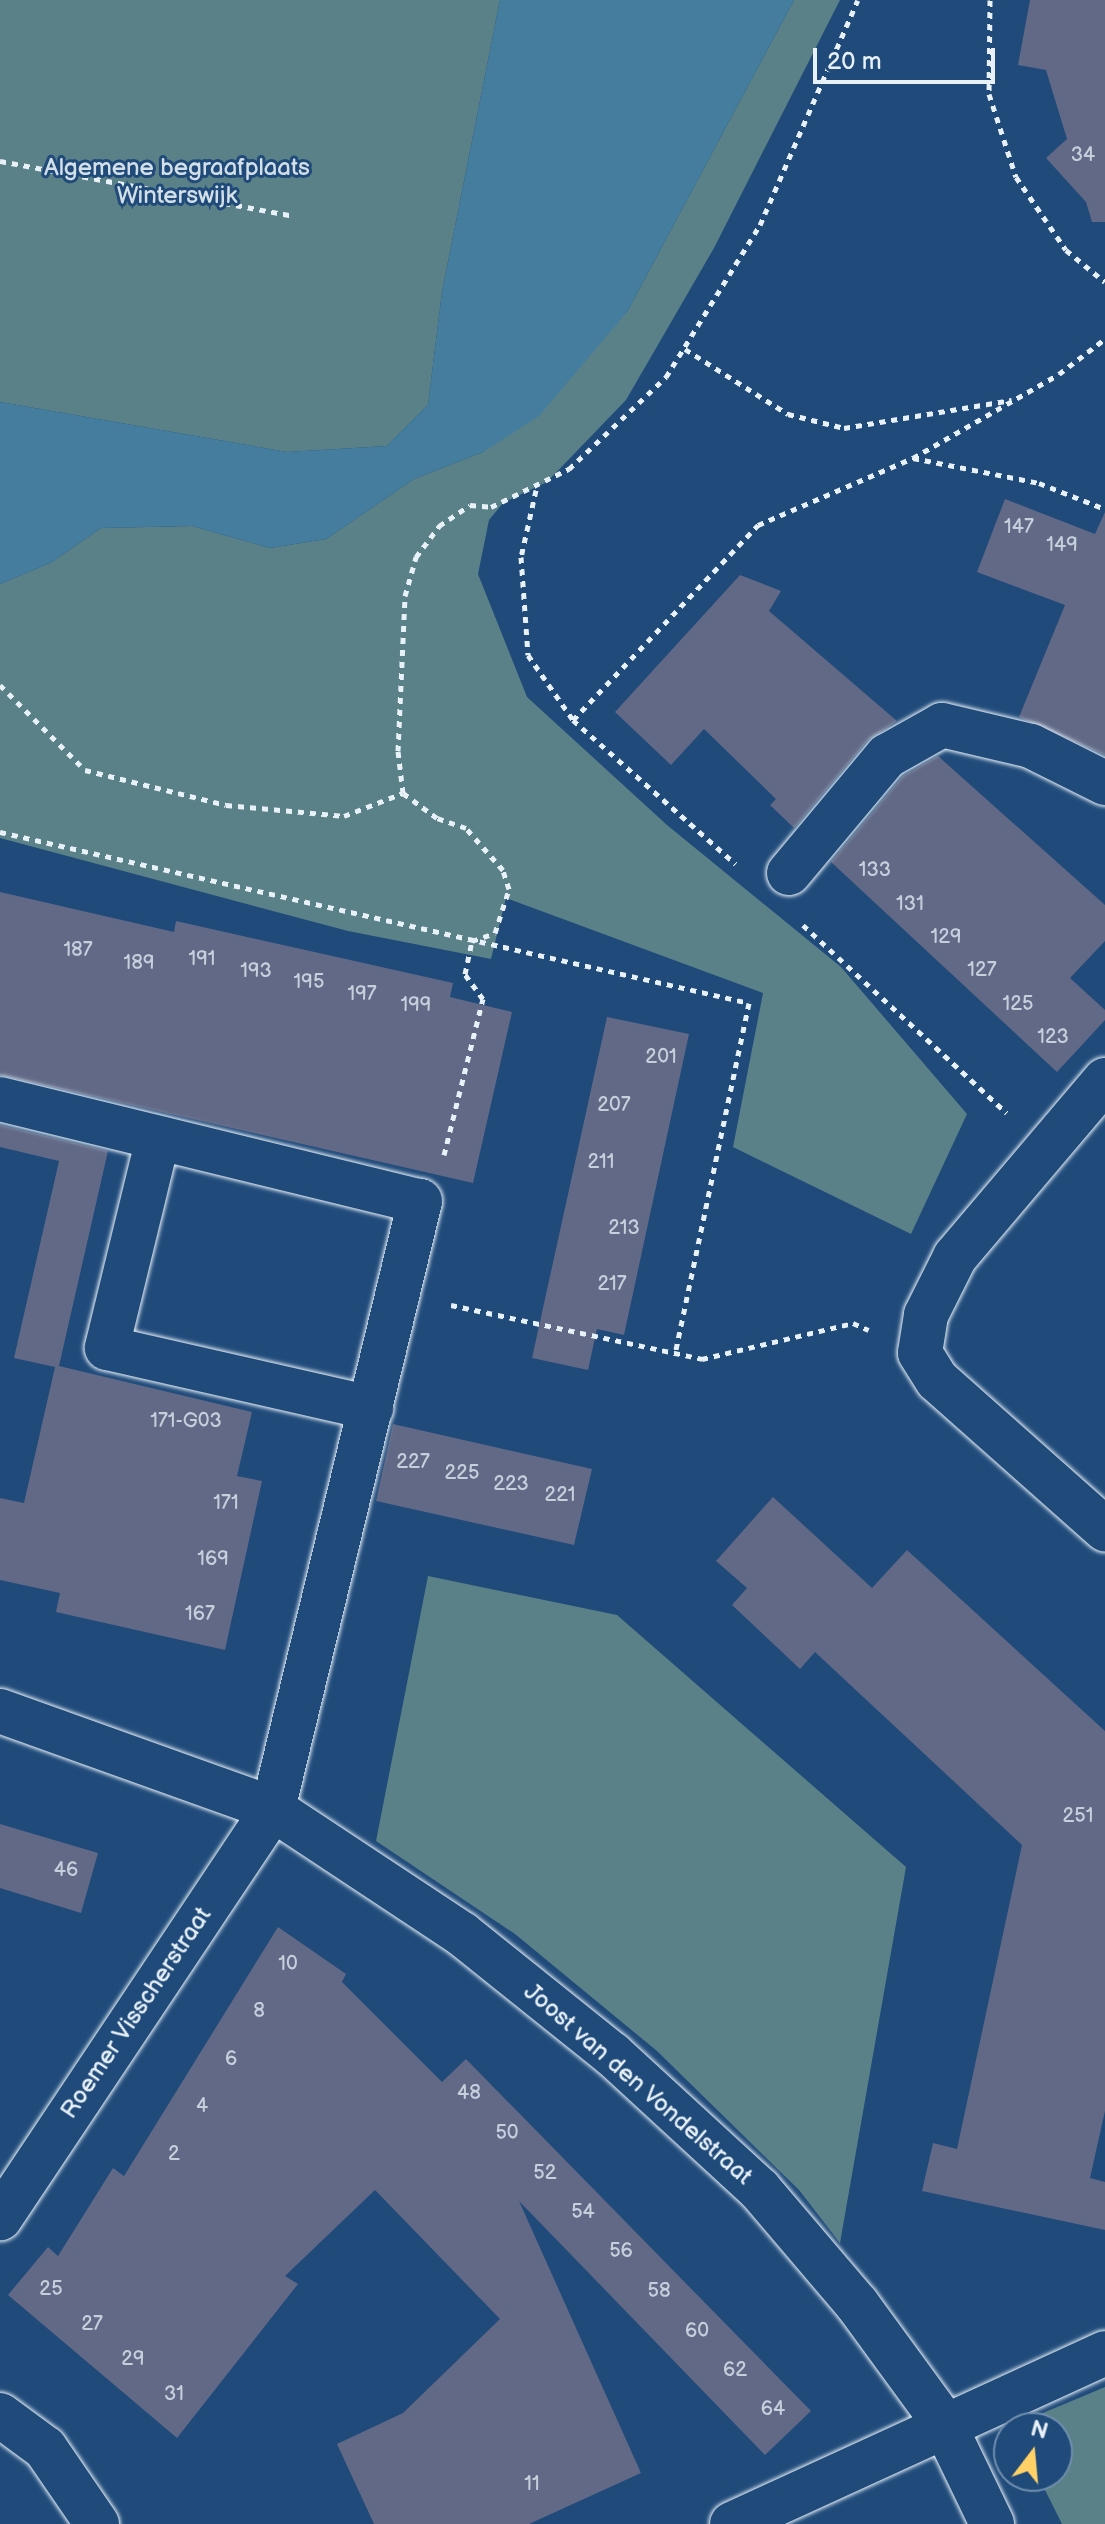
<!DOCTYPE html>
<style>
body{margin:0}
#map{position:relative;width:1105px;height:2524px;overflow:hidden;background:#1f4a7a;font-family:"Balsamiq Sans",sans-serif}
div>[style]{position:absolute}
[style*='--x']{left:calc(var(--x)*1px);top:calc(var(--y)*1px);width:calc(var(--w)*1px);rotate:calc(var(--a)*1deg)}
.green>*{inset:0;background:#5a8187}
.water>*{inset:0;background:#447d9e}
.building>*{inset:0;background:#616986}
.path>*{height:5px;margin-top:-2.5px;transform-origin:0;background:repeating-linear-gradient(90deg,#e8f1f8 0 6px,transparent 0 12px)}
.roads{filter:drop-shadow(0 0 2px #e8f1f8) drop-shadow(0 0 2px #e8f1f8)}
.minor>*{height:44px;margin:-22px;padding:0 22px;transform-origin:22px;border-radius:22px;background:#1f4a7a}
span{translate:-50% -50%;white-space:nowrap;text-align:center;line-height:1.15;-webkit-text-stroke:6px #1f4a7a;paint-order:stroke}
.number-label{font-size:20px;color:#c6cfdc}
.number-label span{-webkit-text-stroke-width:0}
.park-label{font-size:24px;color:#d3e0e7}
.street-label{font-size:24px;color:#e8f1f8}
.north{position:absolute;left:993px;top:2412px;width:80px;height:80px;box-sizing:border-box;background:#1f4a7a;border:2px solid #6f8dac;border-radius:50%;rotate:16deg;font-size:22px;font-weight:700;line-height:32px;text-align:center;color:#e8f1f8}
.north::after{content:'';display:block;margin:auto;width:28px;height:36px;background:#ffd166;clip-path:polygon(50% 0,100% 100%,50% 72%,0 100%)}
.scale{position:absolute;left:813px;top:48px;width:182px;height:36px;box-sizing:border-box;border:4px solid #e8f1f8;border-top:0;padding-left:10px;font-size:24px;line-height:28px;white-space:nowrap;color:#e8f1f8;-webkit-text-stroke:6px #1f4a7a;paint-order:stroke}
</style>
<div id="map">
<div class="green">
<div style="clip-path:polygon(0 0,500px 0,442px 292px,428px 405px,387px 446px,287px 452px,0 402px)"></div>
<div style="clip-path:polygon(794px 0,840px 0,714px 248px,626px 400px,547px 482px,503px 503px,489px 520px,478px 574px,527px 697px,667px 825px,841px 967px,967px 1114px,911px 1234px,733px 1147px,763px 993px,506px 898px,491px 959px,348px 931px,0 838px,0 584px,52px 562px,101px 528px,192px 526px,270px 548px,326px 539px,414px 479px,483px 452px,627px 312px)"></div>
<div style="clip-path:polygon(428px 1576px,617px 1615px,906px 1867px,840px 2243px,799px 2190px,657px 2051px,515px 1934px,376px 1841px)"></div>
<div style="clip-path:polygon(1105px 2387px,1105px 2524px,1062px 2524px,1038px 2476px,1057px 2476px,1057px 2428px,1012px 2426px)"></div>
</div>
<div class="water">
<div style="clip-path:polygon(500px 0,794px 0,627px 312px,539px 416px,483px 452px,414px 479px,326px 539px,270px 548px,192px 526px,101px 528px,52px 562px,0 584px,0 402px,287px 452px,387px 446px,428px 405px,442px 292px)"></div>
</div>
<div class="building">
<div style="clip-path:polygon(1030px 0,1105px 0,1105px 222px,1092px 222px,1086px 202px,1046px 158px,1067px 139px,1046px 70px,1018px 65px)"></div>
<div style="clip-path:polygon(1005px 499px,1095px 534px,1105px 512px,1105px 755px,1019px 717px,1065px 605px,977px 572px)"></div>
<div style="clip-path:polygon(740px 575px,781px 591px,769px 611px,897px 721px,868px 740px,794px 828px,770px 805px,776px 799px,704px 729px,671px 765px,615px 712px)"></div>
<div style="clip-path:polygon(938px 756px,1105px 905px,1105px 941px,1070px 978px,1105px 1010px,1105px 1020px,1057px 1072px,831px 862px,903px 776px)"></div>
<div style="clip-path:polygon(0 892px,174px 932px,176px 921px,453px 983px,450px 997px,512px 1012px,473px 1183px,0 1075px)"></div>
<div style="clip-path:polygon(607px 1017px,689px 1034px,624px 1335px,597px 1329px,588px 1370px,532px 1358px)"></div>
<div style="clip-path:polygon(0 1125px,108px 1151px,59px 1366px,252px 1412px,237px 1476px,262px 1481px,225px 1650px,56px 1612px,60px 1593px,0 1580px,0 1498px,24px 1503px,55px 1367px,14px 1358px,59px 1161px,0 1147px)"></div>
<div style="clip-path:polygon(393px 1424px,592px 1469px,574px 1545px,376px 1501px)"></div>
<div style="clip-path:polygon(773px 1497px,872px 1588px,907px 1550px,1105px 1731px,1105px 2111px,1090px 2178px,1105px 2182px,1105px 2230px,922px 2191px,933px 2143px,957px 2149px,1022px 1845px,815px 1652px,800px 1669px,732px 1605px,747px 1588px,716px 1561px)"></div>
<div style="clip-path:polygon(0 1824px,98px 1853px,81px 1913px,0 1888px)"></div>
<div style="clip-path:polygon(278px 1927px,346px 1974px,342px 1982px,442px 2082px,466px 2059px,811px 2411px,765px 2455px,519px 2201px,641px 2473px,529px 2524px,374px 2524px,337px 2444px,403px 2413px,500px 2319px,375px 2190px,285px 2276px,298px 2284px,177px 2438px,8px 2295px,48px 2247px,58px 2256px,113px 2168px,124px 2176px)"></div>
</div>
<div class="path">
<div style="--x:990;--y:0;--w:94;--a:90.6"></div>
<div style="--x:989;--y:94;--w:87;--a:72"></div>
<div style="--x:1016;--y:177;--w:88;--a:55.6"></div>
<div style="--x:1066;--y:250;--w:50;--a:39.4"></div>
<div style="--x:0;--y:161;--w:298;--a:10.6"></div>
<div style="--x:685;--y:349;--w:122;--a:32.3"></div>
<div style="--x:788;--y:414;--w:58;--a:14"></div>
<div style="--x:844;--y:428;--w:170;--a:-9.5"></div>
<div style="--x:913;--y:458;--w:168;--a:-29.9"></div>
<div style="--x:1059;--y:374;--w:58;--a:-37.3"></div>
<div style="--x:536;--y:490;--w:69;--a:102.6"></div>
<div style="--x:521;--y:557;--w:98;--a:85.9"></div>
<div style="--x:528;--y:655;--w:79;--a:55.3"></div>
<div style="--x:573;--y:720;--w:217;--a:41.5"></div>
<div style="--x:0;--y:685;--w:120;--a:45"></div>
<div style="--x:85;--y:770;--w:145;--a:13.9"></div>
<div style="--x:226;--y:805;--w:119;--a:5.3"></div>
<div style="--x:344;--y:816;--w:63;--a:-21.3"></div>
<div style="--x:573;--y:720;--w:269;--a:-46.5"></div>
<div style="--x:758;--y:525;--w:169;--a:-23.4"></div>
<div style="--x:913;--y:458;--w:128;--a:11.2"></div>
<div style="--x:1039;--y:483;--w:71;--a:21.5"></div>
<div style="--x:0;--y:832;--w:768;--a:12.86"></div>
<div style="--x:749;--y:1003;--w:359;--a:101.9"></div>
<div style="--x:803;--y:925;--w:277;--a:42.7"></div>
<div style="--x:444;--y:1155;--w:161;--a:-76"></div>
<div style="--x:483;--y:999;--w:31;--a:-126"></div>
<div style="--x:465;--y:974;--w:34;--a:-78"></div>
<div style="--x:472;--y:941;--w:24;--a:-19"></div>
<div style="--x:495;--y:933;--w:46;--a:-72.3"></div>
<div style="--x:509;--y:889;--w:20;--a:-108"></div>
<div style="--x:503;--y:870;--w:56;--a:-131.4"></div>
<div style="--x:466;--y:828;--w:31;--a:-161"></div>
<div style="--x:437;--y:818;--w:42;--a:-143.7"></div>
<div style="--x:403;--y:793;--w:42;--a:-96.8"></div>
<div style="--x:398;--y:751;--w:155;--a:-87.4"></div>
<div style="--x:405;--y:596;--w:41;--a:-74.2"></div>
<div style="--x:416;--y:557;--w:39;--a:-53"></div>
<div style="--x:439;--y:526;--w:37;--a:-34"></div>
<div style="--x:470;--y:505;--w:21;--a:5"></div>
<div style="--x:491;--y:507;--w:87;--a:-26"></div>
<div style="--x:569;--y:469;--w:134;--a:-43.5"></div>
<div style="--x:666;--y:377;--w:179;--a:-58.3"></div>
<div style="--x:760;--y:225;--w:245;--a:-66.5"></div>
<div style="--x:451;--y:1305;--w:257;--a:12.1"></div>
<div style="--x:702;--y:1359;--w:155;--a:-13.4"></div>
<div style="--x:853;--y:1323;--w:17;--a:24"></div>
</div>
<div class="roads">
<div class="minor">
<div style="--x:789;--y:873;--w:153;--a:-50.1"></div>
<div style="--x:887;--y:756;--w:63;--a:-29.4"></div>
<div style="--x:942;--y:725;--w:91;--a:13.3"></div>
<div style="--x:1031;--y:746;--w:83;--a:26.6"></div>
<div style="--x:1105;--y:1080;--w:232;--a:130.3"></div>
<div style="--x:955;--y:1257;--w:65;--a:116.6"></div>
<div style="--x:926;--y:1315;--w:38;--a:99"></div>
<div style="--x:920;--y:1353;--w:32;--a:58"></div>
<div style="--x:937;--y:1380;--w:225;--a:41.6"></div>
<div style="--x:0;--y:1099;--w:432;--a:13.7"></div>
<div style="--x:420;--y:1201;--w:626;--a:103.59"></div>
<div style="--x:273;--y:1809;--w:492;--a:123.7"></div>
<div style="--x:158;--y:1138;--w:216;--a:103.7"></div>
<div style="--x:107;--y:1348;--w:271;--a:12.8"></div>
<div style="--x:0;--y:1711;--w:290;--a:19.7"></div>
<div style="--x:273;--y:1809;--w:227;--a:33.5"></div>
<div style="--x:462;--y:1934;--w:192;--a:38.7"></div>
<div style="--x:612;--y:2054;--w:200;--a:42.6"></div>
<div style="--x:759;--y:2189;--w:151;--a:49.6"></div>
<div style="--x:857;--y:2304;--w:146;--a:53.9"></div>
<div style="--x:943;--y:2422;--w:113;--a:64.3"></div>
<div style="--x:0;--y:2415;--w:56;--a:36.3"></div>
<div style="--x:45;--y:2448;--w:92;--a:55.6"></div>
<div style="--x:732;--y:2524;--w:410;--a:-24.6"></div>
</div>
</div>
<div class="number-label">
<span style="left:1083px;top:155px">34</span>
<span style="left:1019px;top:527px">147</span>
<span style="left:1062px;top:545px">149</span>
<span style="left:875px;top:870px">133</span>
<span style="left:910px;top:904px">131</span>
<span style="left:946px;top:937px">129</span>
<span style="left:78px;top:950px">187</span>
<span style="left:202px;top:959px">191</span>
<span style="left:139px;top:963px">189</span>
<span style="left:982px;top:970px">127</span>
<span style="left:256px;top:971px">193</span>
<span style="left:309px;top:982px">195</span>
<span style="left:362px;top:994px">197</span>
<span style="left:1018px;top:1004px">125</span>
<span style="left:416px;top:1005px">199</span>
<span style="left:1053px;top:1037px">123</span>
<span style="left:661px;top:1057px">201</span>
<span style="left:614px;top:1105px">207</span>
<span style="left:601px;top:1162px">211</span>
<span style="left:624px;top:1228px">213</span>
<span style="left:612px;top:1284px">217</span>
<span style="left:186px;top:1421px">171-G03</span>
<span style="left:413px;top:1462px">227</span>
<span style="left:462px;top:1473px">225</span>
<span style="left:511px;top:1484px">223</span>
<span style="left:560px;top:1495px">221</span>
<span style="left:226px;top:1503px">171</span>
<span style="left:213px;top:1559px">169</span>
<span style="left:200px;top:1614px">167</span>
<span style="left:1078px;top:1816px">251</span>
<span style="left:66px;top:1870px">46</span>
<span style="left:288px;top:1964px">10</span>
<span style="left:259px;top:2011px">8</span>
<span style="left:231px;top:2059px">6</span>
<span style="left:469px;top:2093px">48</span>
<span style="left:202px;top:2106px">4</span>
<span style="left:507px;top:2133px">50</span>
<span style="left:174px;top:2154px">2</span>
<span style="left:545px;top:2173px">52</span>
<span style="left:583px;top:2212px">54</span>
<span style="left:621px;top:2251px">56</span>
<span style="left:51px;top:2289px">25</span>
<span style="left:659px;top:2291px">58</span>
<span style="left:92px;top:2324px">27</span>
<span style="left:697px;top:2331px">60</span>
<span style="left:133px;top:2359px">29</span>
<span style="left:735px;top:2370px">62</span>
<span style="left:174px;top:2394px">31</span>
<span style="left:773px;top:2409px">64</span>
<span style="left:532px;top:2484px">11</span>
</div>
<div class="park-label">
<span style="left:177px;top:182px">Algemene begraafplaats<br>Winterswijk</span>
</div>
<div class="street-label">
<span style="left:136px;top:2013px;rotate:-56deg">Roemer Visscherstraat</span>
<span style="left:638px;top:2084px;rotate:41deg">Joost van den Vondelstraat</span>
</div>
<div class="north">N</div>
<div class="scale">20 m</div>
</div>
